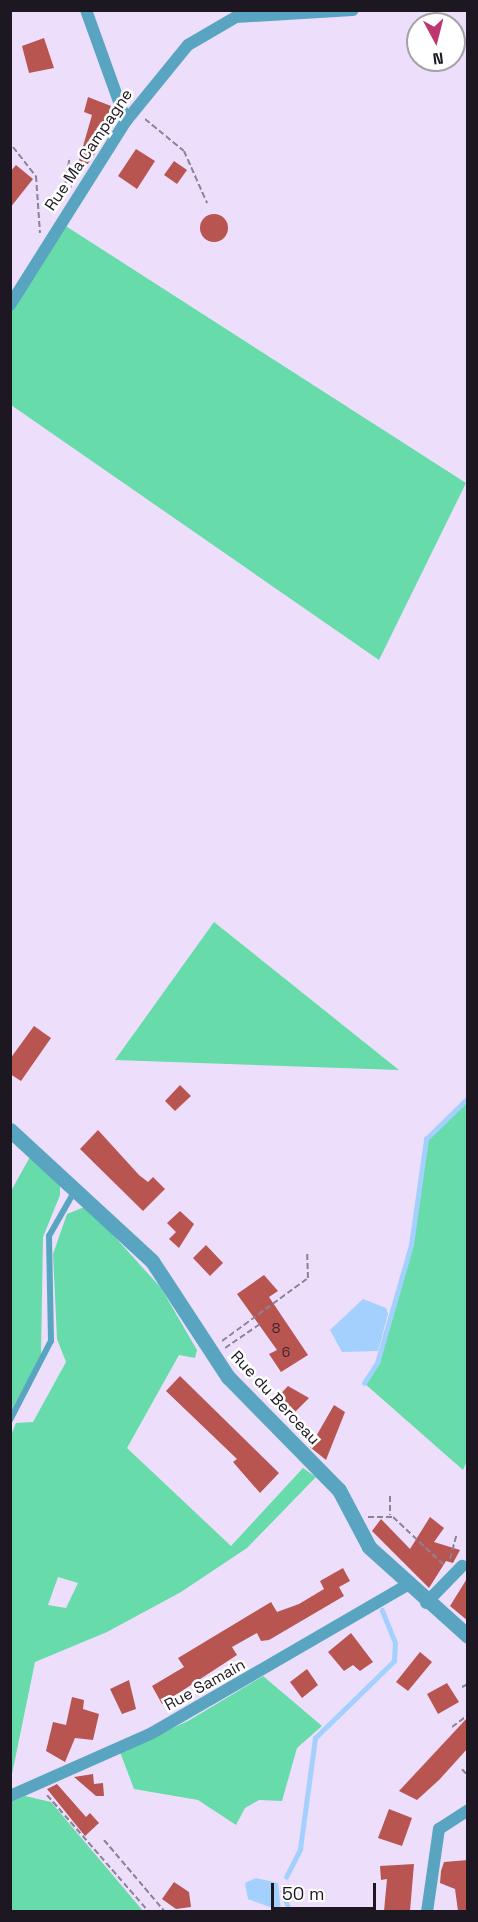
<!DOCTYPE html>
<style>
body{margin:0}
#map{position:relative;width:478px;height:1922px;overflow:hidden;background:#eddffc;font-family:"Space Grotesk",sans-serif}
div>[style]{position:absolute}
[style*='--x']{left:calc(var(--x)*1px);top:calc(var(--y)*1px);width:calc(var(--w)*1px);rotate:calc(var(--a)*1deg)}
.green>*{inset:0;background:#67dba9}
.water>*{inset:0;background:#a3d0fc}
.stream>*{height:4.5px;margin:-2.25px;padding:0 2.25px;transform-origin:2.25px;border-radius:2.25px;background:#a3d0fc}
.building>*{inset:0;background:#b85550}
.round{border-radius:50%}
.path>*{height:2px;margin-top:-1px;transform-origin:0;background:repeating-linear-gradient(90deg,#8b8296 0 6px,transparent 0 9px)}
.service>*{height:6px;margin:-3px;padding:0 3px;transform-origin:3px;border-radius:3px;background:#59a5c1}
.minor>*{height:12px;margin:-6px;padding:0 6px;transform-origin:6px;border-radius:6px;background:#59a5c1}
.tertiary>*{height:15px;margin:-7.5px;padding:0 7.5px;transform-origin:7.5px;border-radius:7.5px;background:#59a5c1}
span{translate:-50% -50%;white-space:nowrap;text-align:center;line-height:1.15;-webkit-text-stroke:5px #fff;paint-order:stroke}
.number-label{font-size:14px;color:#43262d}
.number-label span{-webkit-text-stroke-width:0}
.street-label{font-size:16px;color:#1c1721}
.frame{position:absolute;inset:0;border:12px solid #1c1721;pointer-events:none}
.north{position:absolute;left:406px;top:12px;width:60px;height:60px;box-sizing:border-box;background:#fff;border:2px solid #a4a2a6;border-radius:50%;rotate:173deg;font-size:16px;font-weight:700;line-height:24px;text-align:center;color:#1c1721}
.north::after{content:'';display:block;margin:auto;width:21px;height:27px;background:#be3570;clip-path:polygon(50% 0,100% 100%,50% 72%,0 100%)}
.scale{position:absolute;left:271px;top:1883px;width:105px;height:27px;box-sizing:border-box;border:3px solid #1c1721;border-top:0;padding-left:8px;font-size:18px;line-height:21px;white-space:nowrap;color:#1c1721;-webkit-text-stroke:4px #fff;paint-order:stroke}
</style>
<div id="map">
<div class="green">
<div style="clip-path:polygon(61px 223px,466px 483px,379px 660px,11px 405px,11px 305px)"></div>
<div style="clip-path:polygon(214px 922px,399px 1070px,115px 1060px)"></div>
<div style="clip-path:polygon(467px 1098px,468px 1459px,463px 1470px,364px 1383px,377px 1363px,411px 1246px,426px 1139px)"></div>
<div style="clip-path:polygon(31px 1155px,60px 1183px,60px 1195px,43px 1237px,41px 1355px,11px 1411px,11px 1191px)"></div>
<div style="clip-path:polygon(evenodd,87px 1206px,161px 1288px,197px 1350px,195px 1358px,179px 1355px,127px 1448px,231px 1546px,303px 1468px,316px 1477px,247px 1548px,181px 1592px,107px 1632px,35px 1662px,11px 1779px,11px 1435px,16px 1423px,33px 1422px,66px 1362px,57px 1339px,53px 1254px,67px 1214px,87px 1206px,58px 1577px,78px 1583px,66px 1608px,48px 1605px,58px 1577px)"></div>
<div style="clip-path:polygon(263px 1676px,322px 1726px,297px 1748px,282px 1801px,259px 1800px,245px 1808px,236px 1825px,198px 1800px,134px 1789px,120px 1752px,188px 1721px)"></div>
<div style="clip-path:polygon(25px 1796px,51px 1802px,143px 1911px,11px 1912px,11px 1802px)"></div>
</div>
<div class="water">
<div style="clip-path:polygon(363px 1299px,386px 1308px,388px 1314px,378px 1351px,342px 1352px,330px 1330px)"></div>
<div style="clip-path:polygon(256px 1878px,278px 1883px,281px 1911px,248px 1899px,245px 1883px)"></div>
</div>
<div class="stream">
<div style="--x:364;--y:1383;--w:24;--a:-57"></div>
<div style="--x:377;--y:1363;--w:123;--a:-73.9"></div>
<div style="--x:411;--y:1245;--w:107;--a:-81.9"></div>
<div style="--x:426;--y:1139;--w:59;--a:-44.3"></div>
<div style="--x:286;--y:1877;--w:31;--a:-63"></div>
<div style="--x:300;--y:1849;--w:112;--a:-82.3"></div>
<div style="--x:315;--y:1738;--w:110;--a:-44.3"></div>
<div style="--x:394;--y:1661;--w:18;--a:-87"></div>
<div style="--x:395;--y:1643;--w:35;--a:-112"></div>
<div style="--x:283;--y:1891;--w:22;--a:72"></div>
</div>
<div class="building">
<div style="clip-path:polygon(44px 38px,54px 68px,29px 73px,22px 46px)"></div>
<div style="clip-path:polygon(88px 97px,111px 106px,96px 152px,71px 188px,92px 115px,84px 112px)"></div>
<div style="clip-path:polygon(136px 149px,155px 161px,137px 189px,118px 176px)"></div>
<div style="clip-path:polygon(174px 161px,187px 170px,177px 184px,164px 175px)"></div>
<div style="clip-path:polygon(16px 165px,33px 179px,10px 208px,10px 172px)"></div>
<div class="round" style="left:200px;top:214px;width:28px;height:28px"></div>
<div style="clip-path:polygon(34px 1026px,51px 1038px,21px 1081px,10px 1074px,10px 1059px)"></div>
<div style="clip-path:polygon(180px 1085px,191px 1096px,175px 1111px,165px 1101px)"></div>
<div style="clip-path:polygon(98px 1130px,139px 1175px,148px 1182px,153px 1177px,165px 1189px,143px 1211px,80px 1149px)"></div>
<div style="clip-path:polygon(180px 1211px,194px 1224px,179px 1248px,169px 1239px,176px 1232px,167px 1223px)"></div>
<div style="clip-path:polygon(206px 1245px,223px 1263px,210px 1276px,193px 1258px)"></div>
<div style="clip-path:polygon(264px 1275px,278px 1291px,269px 1297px,308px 1355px,281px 1372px,269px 1354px,277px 1350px,237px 1294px)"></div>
<div style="clip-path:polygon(180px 1376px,279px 1473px,260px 1493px,233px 1462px,237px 1459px,166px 1391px)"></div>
<div style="clip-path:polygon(288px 1386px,309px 1398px,290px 1417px,274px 1401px)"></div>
<div style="clip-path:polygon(334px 1405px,345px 1412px,326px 1460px,310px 1447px)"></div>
<div style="clip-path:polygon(430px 1517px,444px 1528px,434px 1542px,460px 1550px,453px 1563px,446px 1561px,429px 1588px,372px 1531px,381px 1519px,410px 1549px)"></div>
<div style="clip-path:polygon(343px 1568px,350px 1581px,339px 1587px,344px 1596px,269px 1640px,261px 1641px,257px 1633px,232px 1647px,237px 1655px,162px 1704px,152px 1686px,184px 1667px,178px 1658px,271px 1602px,277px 1612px,299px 1604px,324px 1589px,320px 1581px)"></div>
<div style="clip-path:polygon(468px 1577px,468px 1621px,450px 1606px)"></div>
<div style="clip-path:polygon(351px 1633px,373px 1662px,360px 1671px,353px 1665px,344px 1671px,328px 1652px)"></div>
<div style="clip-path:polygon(420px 1652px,432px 1662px,408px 1691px,396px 1682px)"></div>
<div style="clip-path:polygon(307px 1669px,318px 1685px,302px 1698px,290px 1682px)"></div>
<div style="clip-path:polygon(129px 1680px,136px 1709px,122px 1714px,110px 1689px)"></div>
<div style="clip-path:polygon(447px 1683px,459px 1702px,438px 1714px,427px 1694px)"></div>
<div style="clip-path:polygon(72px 1697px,84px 1700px,83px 1709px,99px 1714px,93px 1740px,75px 1738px,65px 1762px,46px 1751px,53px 1722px,66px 1725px)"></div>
<div style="clip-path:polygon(468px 1717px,468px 1748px,439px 1780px,417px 1800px,399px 1791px)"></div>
<div style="clip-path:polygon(93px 1774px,94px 1784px,103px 1783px,104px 1796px,96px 1796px,74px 1777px)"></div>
<div style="clip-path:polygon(57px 1784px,86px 1817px,90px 1813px,99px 1823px,85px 1836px,47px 1789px)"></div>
<div style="clip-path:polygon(389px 1809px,412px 1818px,402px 1846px,378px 1838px)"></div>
<div style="clip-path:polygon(468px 1860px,468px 1911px,458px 1911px,455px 1889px,440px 1883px,441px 1871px,444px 1862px)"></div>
<div style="clip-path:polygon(414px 1864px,410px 1911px,384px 1911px,387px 1879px,381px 1880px,380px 1866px)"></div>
<div style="clip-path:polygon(174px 1882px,189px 1892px,191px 1907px,176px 1909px,162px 1899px)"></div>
</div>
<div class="path">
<div style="--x:145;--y:119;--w:50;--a:39.4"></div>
<div style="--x:184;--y:151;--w:57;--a:66.1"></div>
<div style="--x:13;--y:147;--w:37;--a:52"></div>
<div style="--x:36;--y:176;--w:57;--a:86"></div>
<div style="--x:64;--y:193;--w:36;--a:-81"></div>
<div style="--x:222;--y:1341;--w:107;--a:-36.2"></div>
<div style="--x:308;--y:1278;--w:24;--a:-92"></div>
<div style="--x:225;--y:1348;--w:42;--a:-34.4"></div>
<div style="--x:390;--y:1496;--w:19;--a:90"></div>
<div style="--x:368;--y:1517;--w:25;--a:0"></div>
<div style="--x:393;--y:1517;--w:70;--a:43.3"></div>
<div style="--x:450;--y:1559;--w:27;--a:-75"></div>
<div style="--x:462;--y:1687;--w:7;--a:-27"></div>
<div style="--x:452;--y:1727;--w:20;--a:-37"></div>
<div style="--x:462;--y:1769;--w:9;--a:49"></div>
<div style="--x:47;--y:1795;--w:155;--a:48.9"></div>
<div style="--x:104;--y:1840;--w:94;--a:49.7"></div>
</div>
<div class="service">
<div style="--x:10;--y:1420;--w:89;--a:-62.6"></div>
<div style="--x:51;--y:1341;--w:105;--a:-91.1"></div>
<div style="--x:49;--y:1236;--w:51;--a:-60.4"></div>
</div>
<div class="minor">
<div style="--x:86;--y:10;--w:118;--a:70.2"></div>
<div style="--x:10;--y:305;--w:218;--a:-57.8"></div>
<div style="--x:126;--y:121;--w:98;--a:-50.8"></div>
<div style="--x:188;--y:45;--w:56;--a:-30.3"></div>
<div style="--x:236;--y:17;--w:117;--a:-3.4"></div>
<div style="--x:426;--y:1603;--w:52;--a:-45.8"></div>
<div style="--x:10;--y:1796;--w:155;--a:-23.9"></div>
<div style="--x:152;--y:1733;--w:293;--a:-30.1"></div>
<div style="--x:427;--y:1912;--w:84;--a:-81.8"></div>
<div style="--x:439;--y:1829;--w:35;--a:-33"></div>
</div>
<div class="tertiary">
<div style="--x:10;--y:1130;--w:193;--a:42.7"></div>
<div style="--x:152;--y:1261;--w:139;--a:56.8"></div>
<div style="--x:228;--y:1377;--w:158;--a:45.5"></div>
<div style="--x:339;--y:1490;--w:64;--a:62.2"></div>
<div style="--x:369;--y:1547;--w:133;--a:42"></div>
</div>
<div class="number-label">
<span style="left:276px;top:1328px">8</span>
<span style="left:286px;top:1352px">6</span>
</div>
<div class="street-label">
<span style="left:89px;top:150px;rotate:-56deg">Rue Ma Campagne</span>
<span style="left:275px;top:1398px;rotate:47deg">Rue du Berceau</span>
<span style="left:205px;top:1685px;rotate:-29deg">Rue Samain</span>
</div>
<div class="frame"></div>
<div class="north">N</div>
<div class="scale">50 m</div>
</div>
